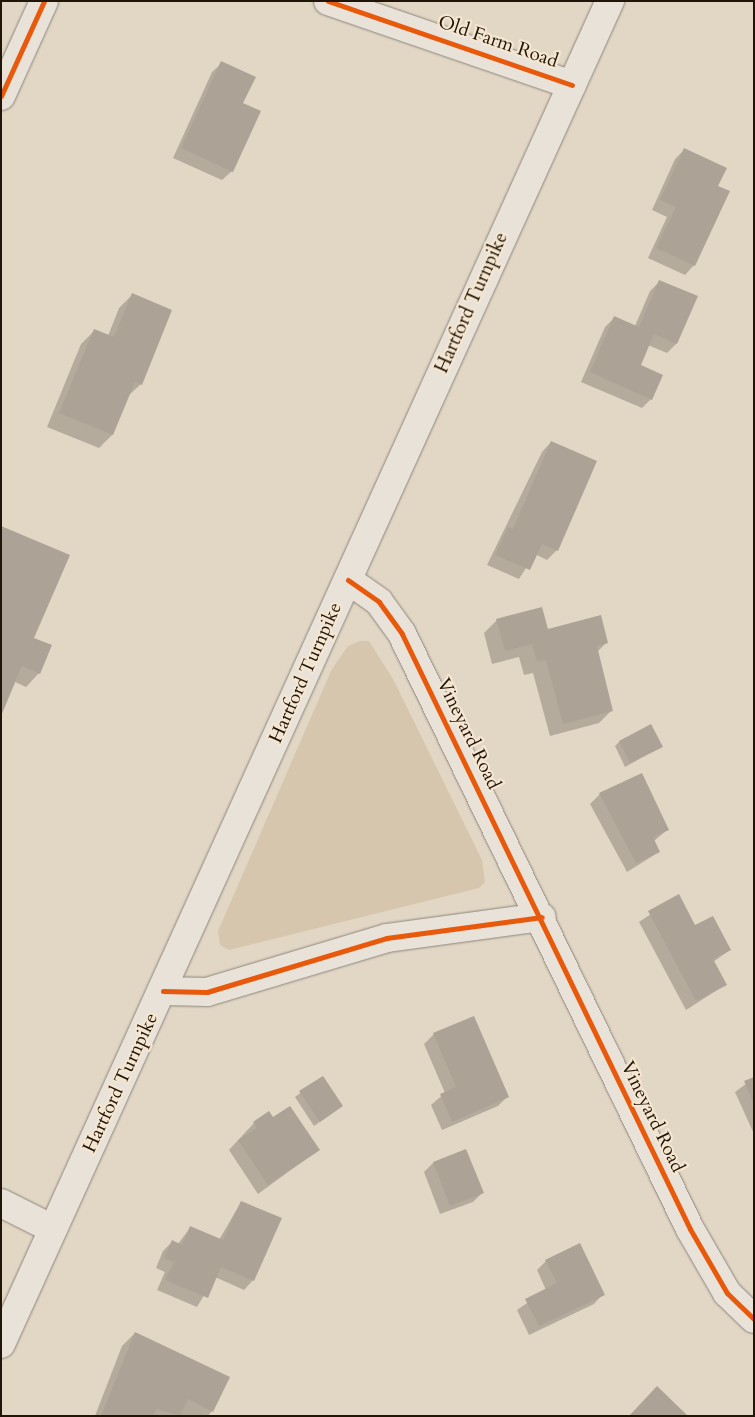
<!DOCTYPE html>
<style>
body{margin:0}
#map{position:relative;width:755px;height:1417px;overflow:hidden;background:#e2d6c5;font-family:Cardo,serif}
div>[style]{position:absolute}
[style*='--x']{left:calc(var(--x)*1px);top:calc(var(--y)*1px);width:calc(var(--w)*1px);rotate:calc(var(--a)*1deg)}
.green>*{inset:0;background:#d6c6ad}
.shadow>*{inset:0;background:#0003}
.building>*{inset:0;background:#aca396}
.roads{filter:drop-shadow(0 0 1px #8e867b) drop-shadow(0 0 1px #8e867b)}
.street>*{height:28px;margin:-14px;padding:0 14px;transform-origin:14px;border-radius:14px;background:#e8e2d9}
.secondary>*{height:28px;margin:-14px;padding:0 14px;transform-origin:14px;border-radius:14px;background:#e8e2d9}
.cycleway>*{height:5px;margin:-2.5px;padding:0 2.5px;transform-origin:2.5px;border-radius:2.5px;background:#e8590c}
span{translate:-50% -50%;white-space:nowrap;text-align:center;line-height:1.15;-webkit-text-stroke:4.5px #f5e6d1;paint-order:stroke}
.street-label{font-size:19px;color:#201507}
.frame{position:absolute;inset:0;border:2px solid #201507;pointer-events:none}
</style>
<div id="map">
<div class="green">
<div style="clip-path:polygon(360px 641px,369px 641px,393px 679px,482px 860px,485px 882px,479px 888px,229px 950px,220px 945px,218px 931px,332px 669px,348px 646px)"></div>
</div>
<div class="shadow">
<div style="clip-path:polygon(222px 63px,242px 104px,232px 171px,222px 180px,173px 158px,212px 72px)"></div>
<div style="clip-path:polygon(684px 150px,717px 186px,694px 265px,685px 275px,648px 258px,667px 217px,652px 210px,675px 159px)"></div>
<div style="clip-path:polygon(660px 281px,676px 344px,667px 353px,648px 345px,639px 366px,651px 399px,642px 408px,581px 382px,605px 327px,614px 318px,635px 326px,650px 291px)"></div>
<div style="clip-path:polygon(132px 295px,141px 384px,127px 397px,112px 435px,99px 448px,47px 427px,81px 344px,94px 331px,108px 336px,119px 308px)"></div>
<div style="clip-path:polygon(551px 442px,557px 550px,547px 560px,535px 554px,519px 579px,487px 565px,542px 452px)"></div>
<div style="clip-path:polygon(497px 620px,607px 642px,597px 652px,612px 710px,599px 723px,550px 736px,533px 673px,524px 675px,519px 657px,492px 664px,484px 633px)"></div>
<div style="clip-path:polygon(33px 638px,39px 673px,26px 687px,15px 682px)"></div>
<div style="clip-path:polygon(619px 742px,661px 747px,625px 767px,615px 746px)"></div>
<div style="clip-path:polygon(642px 775px,667px 830px,654px 841px,659px 852px,627px 872px,590px 804px,600px 794px)"></div>
<div style="clip-path:polygon(678px 896px,695px 927px,730px 950px,713px 962px,725px 985px,686px 1010px,639px 922px)"></div>
<div style="clip-path:polygon(434px 1034px,507px 1097px,498px 1106px,442px 1130px,431px 1105px,445px 1093px,424px 1044px)"></div>
<div style="clip-path:polygon(322px 1077px,342px 1106px,314px 1126px,295px 1097px)"></div>
<div style="clip-path:polygon(754px 1078px,754px 1134px,735px 1092px)"></div>
<div style="clip-path:polygon(273px 1118px,318px 1150px,258px 1194px,229px 1150px,254px 1123px)"></div>
<div style="clip-path:polygon(466px 1150px,482px 1193px,473px 1202px,440px 1214px,424px 1172px,433px 1163px)"></div>
<div style="clip-path:polygon(241px 1202px,253px 1280px,244px 1290px,215px 1277px,197px 1307px,157px 1290px,165px 1272px,156px 1268px,163px 1251px,172px 1242px,178px 1244px,190px 1228px,219px 1240px)"></div>
<div style="clip-path:polygon(546px 1261px,603px 1294px,594px 1304px,529px 1335px,517px 1310px,546px 1290px,537px 1270px)"></div>
<div style="clip-path:polygon(135px 1333px,212px 1411px,208px 1416px,95px 1416px,122px 1346px)"></div>
</div>
<div class="building">
<div style="clip-path:polygon(221px 61px,256px 77px,243px 103px,261px 111px,233px 172px,181px 148px)"></div>
<div style="clip-path:polygon(684px 148px,727px 168px,718px 186px,730px 191px,695px 266px,656px 248px,676px 207px,660px 200px)"></div>
<div style="clip-path:polygon(659px 280px,698px 296px,677px 344px,654px 334px,641px 365px,663px 375px,652px 400px,590px 372px,614px 316px,639px 327px)"></div>
<div style="clip-path:polygon(132px 293px,172px 310px,142px 385px,135px 382px,113px 435px,59px 413px,94px 329px,114px 337px)"></div>
<div style="clip-path:polygon(551px 441px,597px 461px,558px 551px,542px 544px,530px 570px,495px 555px,508px 527px,513px 529px)"></div>
<div style="clip-path:polygon(1px 526px,70px 555px,34px 638px,52px 645px,40px 674px,22px 666px,1px 716px)"></div>
<div style="clip-path:polygon(542px 607px,548px 629px,601px 615px,608px 643px,597px 646px,613px 711px,563px 724px,546px 660px,537px 662px,532px 644px,505px 651px,496px 619px)"></div>
<div style="clip-path:polygon(651px 724px,663px 747px,630px 763px,619px 741px)"></div>
<div style="clip-path:polygon(642px 773px,669px 830px,653px 837px,660px 852px,636px 863px,599px 793px)"></div>
<div style="clip-path:polygon(679px 894px,695px 925px,713px 916px,731px 950px,713px 959px,727px 985px,696px 1001px,648px 911px)"></div>
<div style="clip-path:polygon(474px 1016px,509px 1097px,452px 1122px,440px 1094px,456px 1087px,433px 1033px)"></div>
<div style="clip-path:polygon(323px 1076px,343px 1106px,320px 1122px,299px 1091px)"></div>
<div style="clip-path:polygon(754px 1077px,754px 1104px,744px 1081px)"></div>
<div style="clip-path:polygon(290px 1106px,320px 1150px,268px 1185px,238px 1140px,257px 1128px,253px 1122px,269px 1111px,273px 1117px)"></div>
<div style="clip-path:polygon(466px 1149px,484px 1193px,450px 1206px,433px 1162px)"></div>
<div style="clip-path:polygon(241px 1201px,282px 1218px,254px 1281px,221px 1267px,208px 1298px,165px 1280px,174px 1262px,164px 1258px,172px 1240px,182px 1245px,190px 1226px,223px 1240px)"></div>
<div style="clip-path:polygon(580px 1243px,605px 1295px,539px 1326px,525px 1299px,557px 1283px,545px 1260px)"></div>
<div style="clip-path:polygon(135px 1332px,230px 1377px,213px 1412px,188px 1399px,180px 1416px,157px 1409px,153px 1416px,101px 1416px)"></div>
<div style="clip-path:polygon(657px 1386px,688px 1416px,629px 1416px)"></div>
</div>
<div class="roads">
<div class="street">
<div style="--x:328;--y:1;--w:258;--a:19"></div>
<div style="--x:1;--y:96;--w:104;--a:-65.6"></div>
<div style="--x:348;--y:580;--w:38;--a:35"></div>
<div style="--x:379;--y:602;--w:39;--a:54"></div>
<div style="--x:402;--y:634;--w:661;--a:64.17"></div>
<div style="--x:690;--y:1229;--w:74;--a:60"></div>
<div style="--x:727;--y:1293;--w:37;--a:44"></div>
<div style="--x:163;--y:991;--w:44;--a:1.3"></div>
<div style="--x:207;--y:992;--w:188;--a:-16.7"></div>
<div style="--x:387;--y:938;--w:156;--a:-7.7"></div>
<div style="--x:1;--y:1203;--w:58;--a:26.6"></div>
</div>
<div class="secondary">
<div style="--x:1;--y:1344;--w:1475;--a:-65.61"></div>
</div>
</div>
<div class="cycleway">
<div style="--x:328;--y:1;--w:258;--a:19"></div>
<div style="--x:1;--y:96;--w:104;--a:-65.6"></div>
<div style="--x:348;--y:580;--w:38;--a:35"></div>
<div style="--x:379;--y:602;--w:39;--a:54"></div>
<div style="--x:402;--y:634;--w:661;--a:64.17"></div>
<div style="--x:690;--y:1229;--w:74;--a:60"></div>
<div style="--x:727;--y:1293;--w:37;--a:44"></div>
<div style="--x:163;--y:991;--w:44;--a:1.3"></div>
<div style="--x:207;--y:992;--w:188;--a:-16.7"></div>
<div style="--x:387;--y:938;--w:156;--a:-7.7"></div>
</div>
<div class="street-label">
<span style="left:498px;top:42px;rotate:19deg">Old Farm Road</span>
<span style="left:472px;top:303px;rotate:-66deg">Hartford Turnpike</span>
<span style="left:306px;top:673px;rotate:-66deg">Hartford Turnpike</span>
<span style="left:468px;top:734px;rotate:64deg">Vineyard Road</span>
<span style="left:121px;top:1083px;rotate:-65deg">Hartford Turnpike</span>
<span style="left:652px;top:1117px;rotate:64deg">Vineyard Road</span>
</div>
<div class="frame"></div>
</div>
